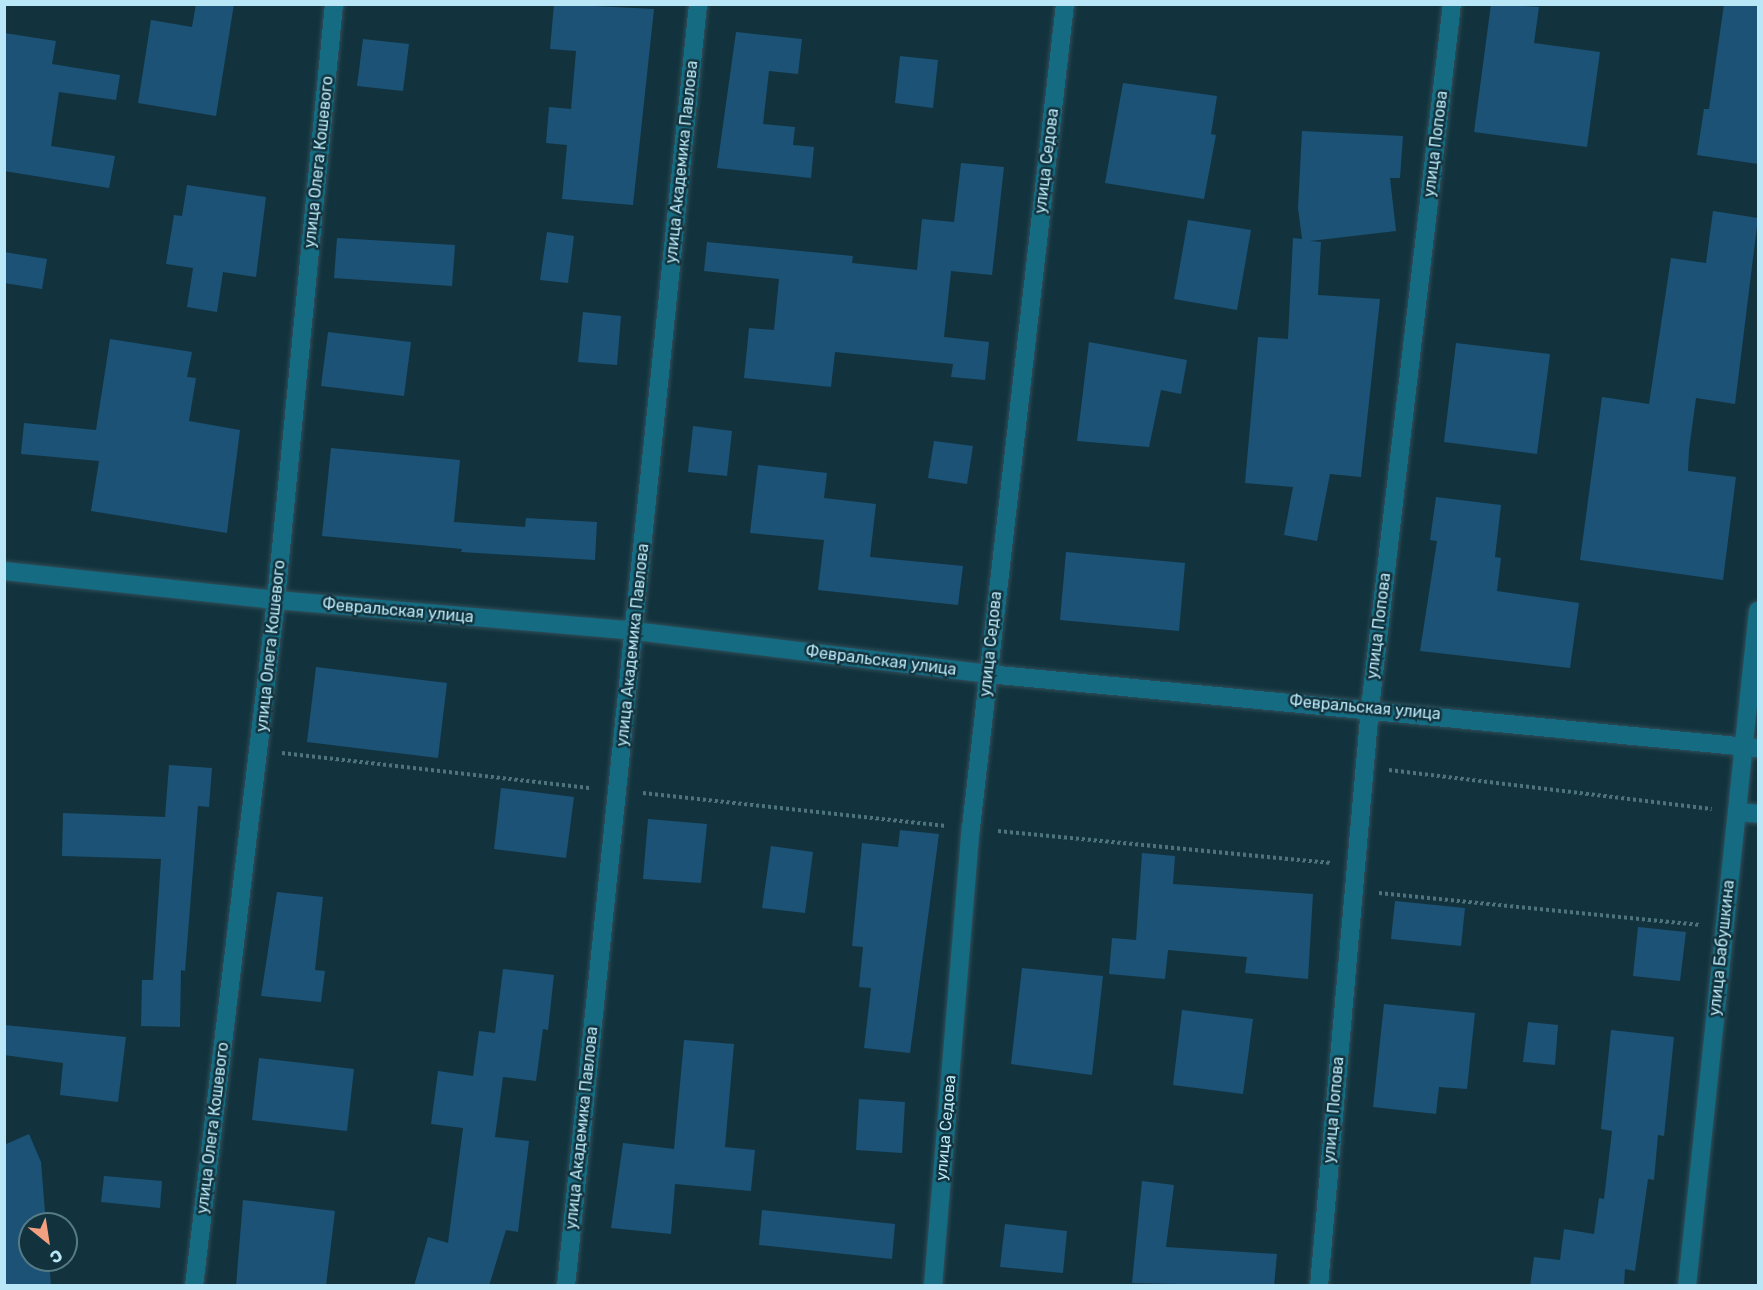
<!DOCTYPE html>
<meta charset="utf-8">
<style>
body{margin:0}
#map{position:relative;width:1763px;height:1290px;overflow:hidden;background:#12333d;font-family:Rubik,sans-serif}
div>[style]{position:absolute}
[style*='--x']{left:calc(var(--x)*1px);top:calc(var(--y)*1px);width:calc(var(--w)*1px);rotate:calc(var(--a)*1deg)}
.building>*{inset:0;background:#1c5276}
.path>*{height:4px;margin-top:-2px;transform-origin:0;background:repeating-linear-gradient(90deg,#4e737f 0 3px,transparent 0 6px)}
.roads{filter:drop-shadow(0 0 2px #304f5b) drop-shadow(0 0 2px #304f5b)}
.service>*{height:18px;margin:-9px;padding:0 9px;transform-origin:9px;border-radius:9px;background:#156b82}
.minor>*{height:18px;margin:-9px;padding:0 9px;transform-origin:9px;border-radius:9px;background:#156b82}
.tertiary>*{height:18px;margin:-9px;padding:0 9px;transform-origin:9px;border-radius:9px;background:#156b82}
span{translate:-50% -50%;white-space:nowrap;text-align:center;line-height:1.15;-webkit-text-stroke:5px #12333d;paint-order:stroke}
.street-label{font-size:16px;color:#b9e7f7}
.frame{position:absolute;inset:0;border:6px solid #b9e7f7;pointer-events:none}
.north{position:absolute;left:18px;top:1212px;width:60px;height:60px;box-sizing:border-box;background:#12333d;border:2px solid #557b87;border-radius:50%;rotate:150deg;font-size:16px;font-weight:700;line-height:24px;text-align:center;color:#b9e7f7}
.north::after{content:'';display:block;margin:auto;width:21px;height:27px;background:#f2a080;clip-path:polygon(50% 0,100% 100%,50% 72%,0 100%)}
</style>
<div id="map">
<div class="building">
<div style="clip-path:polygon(196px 4px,234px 4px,216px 116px,138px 103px,151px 20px,192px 27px)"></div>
<div style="clip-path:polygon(554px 4px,654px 9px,633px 205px,562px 199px,567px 145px,546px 143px,549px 107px,571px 109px,576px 51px,550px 49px)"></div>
<div style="clip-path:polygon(1491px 4px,1539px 7px,1534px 43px,1600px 52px,1587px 147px,1474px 132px)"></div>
<div style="clip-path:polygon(1724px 4px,1758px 4px,1758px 164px,1697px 155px,1704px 109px,1709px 109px)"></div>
<div style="clip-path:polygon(736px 32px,802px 39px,798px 74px,769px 71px,763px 124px,795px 127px,793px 145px,814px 147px,811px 178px,717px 168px)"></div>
<div style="clip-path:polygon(4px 33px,56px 41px,52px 64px,120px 75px,116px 100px,59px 92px,51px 146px,115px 156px,109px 188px,4px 171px)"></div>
<div style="clip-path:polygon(363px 39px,409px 44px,403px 91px,357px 86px)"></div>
<div style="clip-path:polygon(900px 56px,938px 60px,933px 108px,895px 103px)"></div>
<div style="clip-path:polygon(1123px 83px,1217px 96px,1211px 134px,1216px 135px,1204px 199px,1105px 183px)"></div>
<div style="clip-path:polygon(1302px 131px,1403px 136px,1400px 178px,1390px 178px,1396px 231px,1310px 241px,1321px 242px,1318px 295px,1380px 299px,1361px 477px,1330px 474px,1317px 541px,1284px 535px,1293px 487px,1245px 483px,1258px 337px,1288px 339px,1293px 238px,1302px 239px,1298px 208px)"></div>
<div style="clip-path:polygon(961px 163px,1004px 167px,992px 275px,951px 271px,944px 337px,989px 342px,985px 380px,951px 377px,953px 364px,835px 352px,831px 387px,744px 378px,749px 328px,774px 330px,779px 279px,704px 271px,707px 242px,853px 256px,852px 263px,917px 270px,922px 219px,954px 222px)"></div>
<div style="clip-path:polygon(187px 185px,266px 197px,256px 277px,223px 272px,217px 312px,187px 307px,193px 268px,166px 264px,174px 215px,182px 216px)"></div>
<div style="clip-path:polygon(1713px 211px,1758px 218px,1735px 404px,1696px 398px,1689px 450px,1688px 471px,1736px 477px,1723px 580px,1580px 560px,1602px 397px,1649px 404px,1671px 258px,1706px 263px)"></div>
<div style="clip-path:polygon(1188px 220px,1251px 230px,1237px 310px,1174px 299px)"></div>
<div style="clip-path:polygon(547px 232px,574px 236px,568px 283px,540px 280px)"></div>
<div style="clip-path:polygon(337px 238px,455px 245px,452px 286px,334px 278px)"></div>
<div style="clip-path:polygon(4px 252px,47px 259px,42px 289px,4px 283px)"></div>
<div style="clip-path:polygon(583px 312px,621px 316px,617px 365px,578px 362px)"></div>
<div style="clip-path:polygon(328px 332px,411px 342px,404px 396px,321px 386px)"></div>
<div style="clip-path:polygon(110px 339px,192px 352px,187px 377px,196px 378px,189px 421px,240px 430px,227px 533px,91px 511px,99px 461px,21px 454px,24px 423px,96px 430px)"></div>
<div style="clip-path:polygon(1089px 342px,1187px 360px,1181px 394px,1161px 390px,1149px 447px,1077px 441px)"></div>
<div style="clip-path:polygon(1456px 343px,1550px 354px,1537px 454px,1444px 442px)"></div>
<div style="clip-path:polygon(693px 426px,732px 431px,727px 476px,688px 472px)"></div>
<div style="clip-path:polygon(934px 441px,973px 446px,967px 484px,928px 478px)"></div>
<div style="clip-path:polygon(331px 448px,460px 460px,454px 522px,525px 527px,526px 518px,597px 522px,595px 560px,461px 552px,462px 549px,322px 536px)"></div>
<div style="clip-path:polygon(758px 465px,827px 473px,824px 498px,876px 504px,870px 557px,963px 566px,958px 605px,818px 590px,824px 540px,750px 533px)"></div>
<div style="clip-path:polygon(1436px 497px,1501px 505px,1495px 557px,1501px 558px,1497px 591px,1579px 603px,1570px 668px,1420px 651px,1437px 541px,1430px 540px)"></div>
<div style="clip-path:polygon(1066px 552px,1185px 563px,1179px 631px,1060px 620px)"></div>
<div style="clip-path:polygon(316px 667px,447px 683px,438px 758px,307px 742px)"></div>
<div style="clip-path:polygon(169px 765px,212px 768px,209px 807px,198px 806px,185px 971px,181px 970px,180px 1027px,141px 1026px,142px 980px,153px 980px,161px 859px,62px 856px,63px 813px,165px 817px)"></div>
<div style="clip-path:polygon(501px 788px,574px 797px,566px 858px,494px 849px)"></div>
<div style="clip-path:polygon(648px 819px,707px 824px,701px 883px,643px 879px)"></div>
<div style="clip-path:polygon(900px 830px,939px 834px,910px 1053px,864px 1048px,871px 988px,859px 987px,863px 947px,852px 946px,862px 843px,898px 847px)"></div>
<div style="clip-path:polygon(771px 846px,813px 852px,805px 913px,762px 908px)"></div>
<div style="clip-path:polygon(1142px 853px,1175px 856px,1173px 884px,1313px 894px,1308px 979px,1245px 973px,1247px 957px,1168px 950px,1165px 979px,1109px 974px,1112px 938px,1136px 940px)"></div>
<div style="clip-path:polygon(277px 892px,323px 897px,315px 970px,325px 971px,321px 1002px,261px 996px)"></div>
<div style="clip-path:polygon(1395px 901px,1465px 908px,1461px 946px,1391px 939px)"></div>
<div style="clip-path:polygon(1638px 927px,1686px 932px,1680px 981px,1633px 976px)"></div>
<div style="clip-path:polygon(1022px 968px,1103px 976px,1092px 1075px,1011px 1064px)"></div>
<div style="clip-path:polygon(503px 969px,554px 975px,548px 1030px,543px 1029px,536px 1081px,503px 1077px,495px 1137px,529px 1141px,518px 1232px,506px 1230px,489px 1286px,414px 1286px,428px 1237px,448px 1243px,463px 1128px,431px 1124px,438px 1071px,473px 1076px,479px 1031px,495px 1033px)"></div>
<div style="clip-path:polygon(1384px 1004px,1475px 1013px,1467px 1089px,1439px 1087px,1436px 1114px,1373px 1107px)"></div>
<div style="clip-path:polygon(1182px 1010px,1253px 1019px,1243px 1094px,1173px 1085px)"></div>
<div style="clip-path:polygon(1528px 1022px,1558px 1025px,1555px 1065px,1523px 1062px)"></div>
<div style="clip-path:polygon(4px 1025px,126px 1037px,118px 1102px,60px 1095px,63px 1063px,4px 1055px)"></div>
<div style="clip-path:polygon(1611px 1030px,1674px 1037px,1664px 1136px,1658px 1135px,1654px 1180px,1648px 1179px,1635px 1271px,1625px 1269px,1624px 1286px,1530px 1286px,1534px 1257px,1560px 1260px,1564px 1229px,1594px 1234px,1599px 1198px,1604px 1199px,1612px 1131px,1601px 1129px)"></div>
<div style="clip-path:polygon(684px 1040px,734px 1044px,725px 1147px,755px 1150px,751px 1191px,675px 1184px,671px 1234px,611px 1228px,623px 1143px,674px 1149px)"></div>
<div style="clip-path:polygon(259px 1058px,354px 1069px,347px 1131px,252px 1120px)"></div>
<div style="clip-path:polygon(859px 1099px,905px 1102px,902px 1153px,856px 1150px)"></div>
<div style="clip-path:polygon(29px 1134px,41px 1162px,46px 1224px,30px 1224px,30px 1260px,49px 1260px,51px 1286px,4px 1286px,4px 1145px)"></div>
<div style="clip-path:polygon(104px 1176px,162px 1181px,160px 1208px,101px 1202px)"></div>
<div style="clip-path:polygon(1142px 1181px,1174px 1185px,1166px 1247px,1277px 1254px,1274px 1286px,1132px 1283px)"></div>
<div style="clip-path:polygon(243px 1200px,335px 1211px,326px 1286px,236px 1286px)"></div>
<div style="clip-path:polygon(762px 1210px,895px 1224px,892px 1259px,759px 1245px)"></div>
<div style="clip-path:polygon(1005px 1224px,1067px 1231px,1063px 1273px,1000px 1267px)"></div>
</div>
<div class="path">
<div style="--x:282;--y:753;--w:311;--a:6.5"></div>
<div style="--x:1389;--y:770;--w:325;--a:6.9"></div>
<div style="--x:643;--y:793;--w:305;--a:6.2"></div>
<div style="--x:998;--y:831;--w:335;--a:5.5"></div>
<div style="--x:1379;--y:893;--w:323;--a:5.7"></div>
</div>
<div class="roads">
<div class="service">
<div style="--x:1737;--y:812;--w:21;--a:5"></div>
</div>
<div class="minor">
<div style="--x:194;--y:1286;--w:691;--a:-83.18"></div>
<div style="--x:276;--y:600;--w:599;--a:-84.44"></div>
<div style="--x:566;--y:1286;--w:1289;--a:-84.12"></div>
<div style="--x:933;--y:1286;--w:460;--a:-85.3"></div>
<div style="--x:971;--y:828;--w:829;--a:-83.49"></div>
<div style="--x:1319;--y:1286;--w:580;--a:-84.96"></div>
<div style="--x:1370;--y:708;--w:709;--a:-83.36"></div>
<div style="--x:1687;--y:1286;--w:679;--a:-84"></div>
</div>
<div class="tertiary">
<div style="--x:4;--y:571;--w:274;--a:6.1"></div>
<div style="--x:276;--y:600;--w:359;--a:4.9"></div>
<div style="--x:634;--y:631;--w:357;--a:6.9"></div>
<div style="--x:988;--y:674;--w:774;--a:5.49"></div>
</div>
</div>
<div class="street-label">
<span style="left:1436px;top:144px;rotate:-83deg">улица Попова</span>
<span style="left:1047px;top:161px;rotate:-83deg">улица Седова</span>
<span style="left:319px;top:162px;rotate:-84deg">улица Олега Кошевого</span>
<span style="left:682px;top:162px;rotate:-84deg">улица Академика Павлова</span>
<span style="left:398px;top:611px;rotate:5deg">Февральская улица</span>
<span style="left:1379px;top:626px;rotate:-83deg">улица Попова</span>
<span style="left:991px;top:644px;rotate:-84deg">улица Седова</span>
<span style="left:633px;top:645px;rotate:-84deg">улица Академика Павлова</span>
<span style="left:271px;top:646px;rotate:-84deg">улица Олега Кошевого</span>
<span style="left:881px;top:661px;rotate:7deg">Февральская улица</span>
<span style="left:1365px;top:708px;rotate:5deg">Февральская улица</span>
<span style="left:1722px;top:948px;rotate:-84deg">улица Бабушкина</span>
<span style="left:1334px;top:1110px;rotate:-85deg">улица Попова</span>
<span style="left:213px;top:1128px;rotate:-83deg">улица Олега Кошевого</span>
<span style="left:582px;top:1128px;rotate:-84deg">улица Академика Павлова</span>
<span style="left:946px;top:1128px;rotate:-85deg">улица Седова</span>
</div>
<div class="frame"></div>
<div class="north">С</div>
</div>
